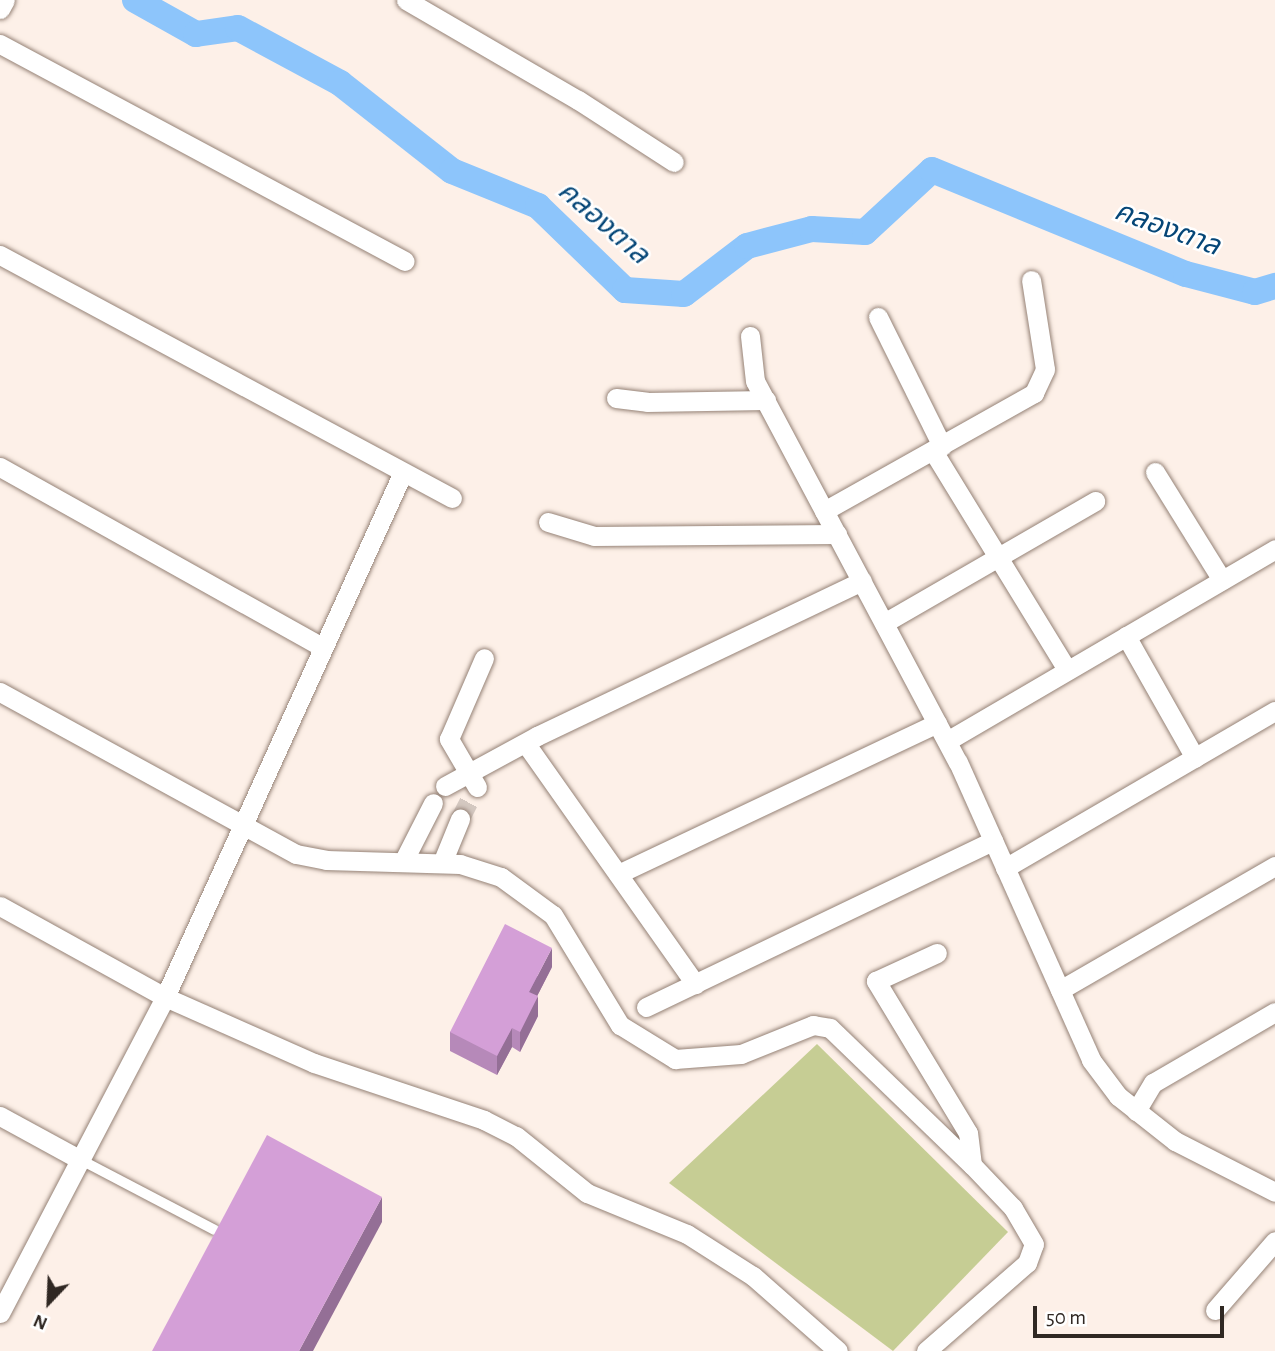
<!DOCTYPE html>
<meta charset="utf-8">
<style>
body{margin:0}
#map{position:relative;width:1275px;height:1351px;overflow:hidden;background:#fdf0e8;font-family:"Alegreya Sans","Noto Sans Thai",sans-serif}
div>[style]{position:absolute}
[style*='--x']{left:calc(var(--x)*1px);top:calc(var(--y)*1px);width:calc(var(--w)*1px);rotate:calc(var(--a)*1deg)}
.green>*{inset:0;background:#c6cd94}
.canal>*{height:26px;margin:-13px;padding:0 13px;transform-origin:13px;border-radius:13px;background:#8dc5fb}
.minor-tunnel>*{height:19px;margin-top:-9.5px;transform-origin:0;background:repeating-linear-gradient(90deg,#d4c8c1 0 19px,transparent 0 29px)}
.roads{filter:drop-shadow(0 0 2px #958276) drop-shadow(0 0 2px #958276)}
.service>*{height:10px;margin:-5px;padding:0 5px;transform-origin:5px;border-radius:5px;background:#fff}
.minor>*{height:19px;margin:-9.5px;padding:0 9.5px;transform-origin:9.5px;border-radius:9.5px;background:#fff}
.wall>*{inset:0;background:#b689b9}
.shaded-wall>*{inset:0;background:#946f96}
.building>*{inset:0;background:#d49fd7}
span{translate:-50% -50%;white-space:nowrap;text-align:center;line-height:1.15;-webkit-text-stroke:5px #fff;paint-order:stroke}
.water-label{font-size:28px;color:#054677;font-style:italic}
.north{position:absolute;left:14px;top:1267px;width:70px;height:70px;-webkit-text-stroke:5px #fff;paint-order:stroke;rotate:203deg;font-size:19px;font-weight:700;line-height:28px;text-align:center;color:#302823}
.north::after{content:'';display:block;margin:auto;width:24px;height:32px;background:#302823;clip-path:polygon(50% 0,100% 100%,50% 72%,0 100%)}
.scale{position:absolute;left:1033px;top:1306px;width:191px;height:32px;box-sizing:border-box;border:4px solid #302823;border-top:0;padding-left:9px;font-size:21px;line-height:24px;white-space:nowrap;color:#302823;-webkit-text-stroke:5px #fff;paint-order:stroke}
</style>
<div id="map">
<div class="green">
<div style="clip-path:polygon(817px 1044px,1008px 1232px,893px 1351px,669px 1183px)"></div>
</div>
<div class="canal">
<div style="--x:135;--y:0;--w:70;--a:29.1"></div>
<div style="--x:196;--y:34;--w:42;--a:-8.1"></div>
<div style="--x:238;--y:28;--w:116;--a:28.3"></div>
<div style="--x:340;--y:83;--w:142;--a:38.2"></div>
<div style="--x:452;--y:171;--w:93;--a:22.1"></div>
<div style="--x:538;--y:206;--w:121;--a:44"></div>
<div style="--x:625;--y:290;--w:59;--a:3.9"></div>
<div style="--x:684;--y:294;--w:79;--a:-37.3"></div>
<div style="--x:747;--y:246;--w:67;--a:-14.7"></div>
<div style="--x:812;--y:229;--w:53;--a:3.2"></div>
<div style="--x:865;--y:232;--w:91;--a:-42.8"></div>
<div style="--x:932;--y:170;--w:274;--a:22.3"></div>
<div style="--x:1186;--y:274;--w:71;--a:14.6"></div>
<div style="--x:1255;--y:292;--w:21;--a:-17"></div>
</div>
<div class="minor-tunnel">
<div style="--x:460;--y:819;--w:20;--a:-63"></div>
</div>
<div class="roads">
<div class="service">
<div style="--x:79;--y:1159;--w:153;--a:27.6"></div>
</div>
<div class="minor">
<div style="--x:406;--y:0;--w:199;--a:30.2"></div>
<div style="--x:578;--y:100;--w:114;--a:32.9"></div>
<div style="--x:0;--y:9;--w:10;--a:-61"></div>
<div style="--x:0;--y:44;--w:459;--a:28.2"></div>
<div style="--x:0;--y:255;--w:513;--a:28.26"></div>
<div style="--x:878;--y:317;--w:144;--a:63.6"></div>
<div style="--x:750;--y:336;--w:45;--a:83.7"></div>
<div style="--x:755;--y:381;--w:432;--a:62"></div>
<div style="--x:958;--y:762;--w:326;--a:65.9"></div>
<div style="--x:1091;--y:1060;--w:45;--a:53.1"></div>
<div style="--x:1118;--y:1096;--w:73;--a:38.3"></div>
<div style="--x:1175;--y:1141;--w:112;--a:27"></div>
<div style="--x:616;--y:398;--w:31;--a:7"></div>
<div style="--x:647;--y:402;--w:119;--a:-1"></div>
<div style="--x:933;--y:451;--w:257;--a:58.5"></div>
<div style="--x:0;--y:467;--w:369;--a:29.2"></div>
<div style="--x:1155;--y:472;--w:127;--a:58.2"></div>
<div style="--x:824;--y:511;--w:241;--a:-29.3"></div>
<div style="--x:1034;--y:393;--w:26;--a:-65"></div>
<div style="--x:1045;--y:369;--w:90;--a:-98.9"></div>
<div style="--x:548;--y:522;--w:48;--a:16.9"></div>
<div style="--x:594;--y:536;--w:243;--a:-0.5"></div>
<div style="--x:884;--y:623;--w:244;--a:-30"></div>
<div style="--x:1126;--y:636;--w:140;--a:60.5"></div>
<div style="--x:0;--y:692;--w:337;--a:28.7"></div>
<div style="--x:296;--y:854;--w:31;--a:11"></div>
<div style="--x:326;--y:860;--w:134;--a:1.7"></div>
<div style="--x:460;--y:864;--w:43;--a:17.6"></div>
<div style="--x:501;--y:877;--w:64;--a:36.2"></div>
<div style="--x:553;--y:915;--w:129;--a:58.7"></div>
<div style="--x:620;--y:1025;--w:65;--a:31.7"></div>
<div style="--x:675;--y:1059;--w:66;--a:-4.3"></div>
<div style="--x:741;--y:1054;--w:78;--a:-21.9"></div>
<div style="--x:813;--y:1025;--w:17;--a:10"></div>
<div style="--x:830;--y:1028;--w:197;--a:44"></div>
<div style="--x:947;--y:741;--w:380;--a:-30.3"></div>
<div style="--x:526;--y:744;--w:294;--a:54.8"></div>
<div style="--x:445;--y:786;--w:105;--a:-28.5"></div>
<div style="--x:537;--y:736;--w:360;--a:-25.5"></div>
<div style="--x:477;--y:787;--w:56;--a:-120.3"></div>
<div style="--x:449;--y:739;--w:88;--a:-66.6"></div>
<div style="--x:403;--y:862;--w:66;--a:-63"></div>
<div style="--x:442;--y:863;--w:48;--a:-67.8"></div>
<div style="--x:1005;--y:868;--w:312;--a:-30.2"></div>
<div style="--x:618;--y:874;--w:353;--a:-25.3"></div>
<div style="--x:0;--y:906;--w:188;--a:28.9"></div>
<div style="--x:165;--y:997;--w:163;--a:23.9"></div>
<div style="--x:314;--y:1063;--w:179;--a:18.5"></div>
<div style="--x:484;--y:1120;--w:36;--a:27"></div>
<div style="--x:516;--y:1136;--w:91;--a:38.8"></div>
<div style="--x:587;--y:1193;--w:108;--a:22.3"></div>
<div style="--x:687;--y:1234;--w:78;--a:32.5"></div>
<div style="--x:753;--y:1276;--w:113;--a:41.4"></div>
<div style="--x:1060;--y:990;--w:248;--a:-30"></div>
<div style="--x:646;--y:1007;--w:385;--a:-25.6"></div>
<div style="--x:1136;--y:1111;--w:33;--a:-59"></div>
<div style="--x:1153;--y:1083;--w:141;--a:-30.2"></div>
<div style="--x:0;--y:1116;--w:90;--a:28.6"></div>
<div style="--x:1215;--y:1310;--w:91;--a:-49"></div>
<div style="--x:0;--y:1313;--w:356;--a:-62.4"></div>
<div style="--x:165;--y:997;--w:576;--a:-65.61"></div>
<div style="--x:926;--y:1351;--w:134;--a:-41.1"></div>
<div style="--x:1027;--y:1263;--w:20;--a:-70"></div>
<div style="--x:1034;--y:1244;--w:42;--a:-120.3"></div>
<div style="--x:1013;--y:1208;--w:59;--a:-133.6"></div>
<div style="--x:972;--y:1165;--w:32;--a:-97"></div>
<div style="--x:968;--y:1133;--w:178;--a:-121.2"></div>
<div style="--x:876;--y:981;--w:67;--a:-24.7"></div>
</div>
</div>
<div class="wall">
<div style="clip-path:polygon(552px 967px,537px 996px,538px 1016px,520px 1052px,512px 1047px,497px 1075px,450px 1051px,450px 1032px)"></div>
</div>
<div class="shaded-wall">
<div style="clip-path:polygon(552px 948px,552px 967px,529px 1012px,529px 992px)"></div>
<div style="clip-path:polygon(538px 996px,538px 1016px,520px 1052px,520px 1032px)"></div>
<div style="clip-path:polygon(512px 1028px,512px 1047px,497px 1075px,497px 1056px)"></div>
<div style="clip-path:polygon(382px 1197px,382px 1222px,313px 1351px,299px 1351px)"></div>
</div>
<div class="building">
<div style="clip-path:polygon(505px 924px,552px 948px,529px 992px,538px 996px,520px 1032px,512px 1028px,497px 1056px,450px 1032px)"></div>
<div style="clip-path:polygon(267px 1135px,382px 1197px,299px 1351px,152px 1351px)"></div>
</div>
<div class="water-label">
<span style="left:603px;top:223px;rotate:41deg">คลองตาล</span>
<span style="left:1167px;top:229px;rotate:20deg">คลองตาล</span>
</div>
<div class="north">N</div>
<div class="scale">50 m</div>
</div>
